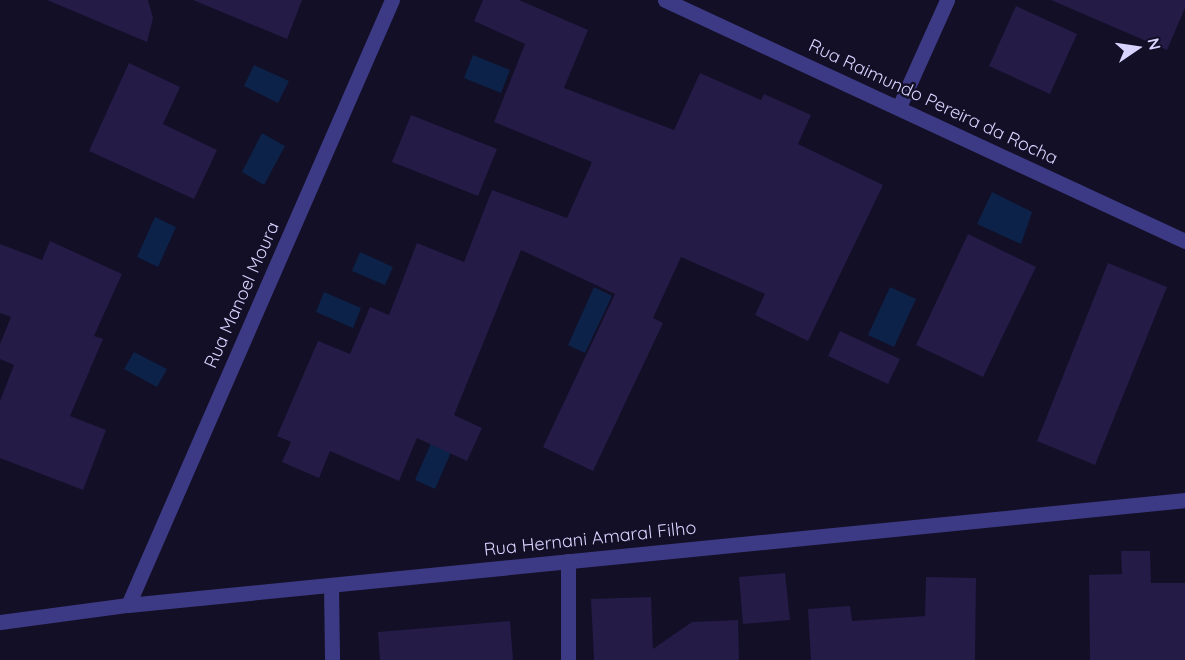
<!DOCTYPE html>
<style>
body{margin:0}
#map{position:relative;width:1185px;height:660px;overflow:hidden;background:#130f26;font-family:Quicksand,sans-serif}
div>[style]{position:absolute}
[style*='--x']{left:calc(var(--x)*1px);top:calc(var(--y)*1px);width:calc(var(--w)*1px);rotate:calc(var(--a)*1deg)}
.water>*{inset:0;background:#0c2248}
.building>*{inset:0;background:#241b47}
.minor>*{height:15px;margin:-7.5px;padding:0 7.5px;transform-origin:7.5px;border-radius:7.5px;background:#3d3a85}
span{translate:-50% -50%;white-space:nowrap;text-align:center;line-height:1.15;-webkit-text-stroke:5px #130f26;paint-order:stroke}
.street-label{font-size:18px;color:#d9d4ff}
.north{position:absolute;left:1107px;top:18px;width:60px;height:60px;-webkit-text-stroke:4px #130f26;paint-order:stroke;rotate:77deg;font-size:16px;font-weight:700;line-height:24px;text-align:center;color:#d9d4ff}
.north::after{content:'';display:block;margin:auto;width:21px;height:27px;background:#d9d4ff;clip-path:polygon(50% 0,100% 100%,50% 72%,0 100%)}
</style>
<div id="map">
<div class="water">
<div style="clip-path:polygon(473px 55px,510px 70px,501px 93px,464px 78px)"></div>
<div style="clip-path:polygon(254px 65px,289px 81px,278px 103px,244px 86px)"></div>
<div style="clip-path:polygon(262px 133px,285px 146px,264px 185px,242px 172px)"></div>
<div style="clip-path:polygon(992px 192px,1032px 212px,1021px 244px,977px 224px)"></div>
<div style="clip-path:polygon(155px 217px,176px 227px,158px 267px,137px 257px)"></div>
<div style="clip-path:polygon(360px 252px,393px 267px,385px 285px,352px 271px)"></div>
<div style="clip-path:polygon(594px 287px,612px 296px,585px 353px,568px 345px)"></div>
<div style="clip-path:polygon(890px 287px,916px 299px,894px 347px,868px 335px)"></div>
<div style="clip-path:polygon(324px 292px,361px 308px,353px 328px,316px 312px)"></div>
<div style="clip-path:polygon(134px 352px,167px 369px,157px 387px,124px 369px)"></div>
<div style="clip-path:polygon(432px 441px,452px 450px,435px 489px,415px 480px)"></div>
</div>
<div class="building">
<div style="clip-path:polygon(47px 0,148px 0,153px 18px,147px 42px)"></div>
<div style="clip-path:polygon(193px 0,302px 0,287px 39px)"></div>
<div style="clip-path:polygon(483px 0,519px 0,588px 30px,564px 88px,674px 130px,700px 73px,761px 100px,764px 94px,811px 115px,798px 144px,883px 185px,808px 341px,755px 315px,765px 294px,681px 257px,653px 318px,663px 323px,593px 471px,543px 447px,615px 294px,521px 250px,454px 415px,482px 428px,467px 461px,417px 438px,399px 481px,330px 451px,319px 478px,282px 462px,291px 442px,277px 436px,318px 341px,350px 354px,370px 307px,389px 315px,417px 243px,464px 262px,492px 190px,567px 218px,592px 162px,494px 122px,525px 44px,474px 21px)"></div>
<div style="clip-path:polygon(1051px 0,1185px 0,1185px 8px,1167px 50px)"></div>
<div style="clip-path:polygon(1016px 6px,1077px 34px,1050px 94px,989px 66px)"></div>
<div style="clip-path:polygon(129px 63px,180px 87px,163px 124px,217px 150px,194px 199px,89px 151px)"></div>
<div style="clip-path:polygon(411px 115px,497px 149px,478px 196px,392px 162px)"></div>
<div style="clip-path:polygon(968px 234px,1036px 267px,983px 377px,916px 345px)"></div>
<div style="clip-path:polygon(50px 241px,122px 274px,94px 336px,103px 339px,70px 416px,106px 430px,83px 490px,0 458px,0 401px,14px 365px,0 359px,0 344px,11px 317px,0 313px,0 244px,42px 260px)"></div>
<div style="clip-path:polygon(1108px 263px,1167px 287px,1095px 465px,1037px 441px)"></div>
<div style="clip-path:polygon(840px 331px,900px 359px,888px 384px,828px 356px)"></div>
<div style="clip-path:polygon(1121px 551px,1150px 551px,1151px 583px,1185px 583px,1185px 660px,1090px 660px,1089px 575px,1122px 574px)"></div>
<div style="clip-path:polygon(785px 573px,790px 620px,743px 624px,739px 577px)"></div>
<div style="clip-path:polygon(926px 577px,976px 578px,975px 660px,811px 660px,808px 609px,850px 606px,852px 621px,925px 616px)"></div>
<div style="clip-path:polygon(651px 597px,653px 649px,692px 622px,738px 620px,739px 660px,594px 660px,591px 599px)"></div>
<div style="clip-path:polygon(510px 621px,513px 660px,380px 660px,378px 632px)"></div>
</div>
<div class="minor">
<div style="--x:665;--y:0;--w:573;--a:24.87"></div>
<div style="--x:899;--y:107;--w:117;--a:-65.8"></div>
<div style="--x:568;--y:561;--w:99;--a:90"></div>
<div style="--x:331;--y:585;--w:75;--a:89.2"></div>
<div style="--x:128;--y:605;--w:660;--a:-66.43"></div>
<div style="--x:0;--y:622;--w:129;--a:-7.6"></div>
<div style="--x:128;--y:605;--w:1062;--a:-5.67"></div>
</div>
<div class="street-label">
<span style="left:933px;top:102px;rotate:25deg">Rua Raimundo Pereira da Rocha</span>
<span style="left:242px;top:295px;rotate:-66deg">Rua Manoel Moura</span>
<span style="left:590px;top:539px;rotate:-6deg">Rua Hernani Amaral Filho</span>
</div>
<div class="north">N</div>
</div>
